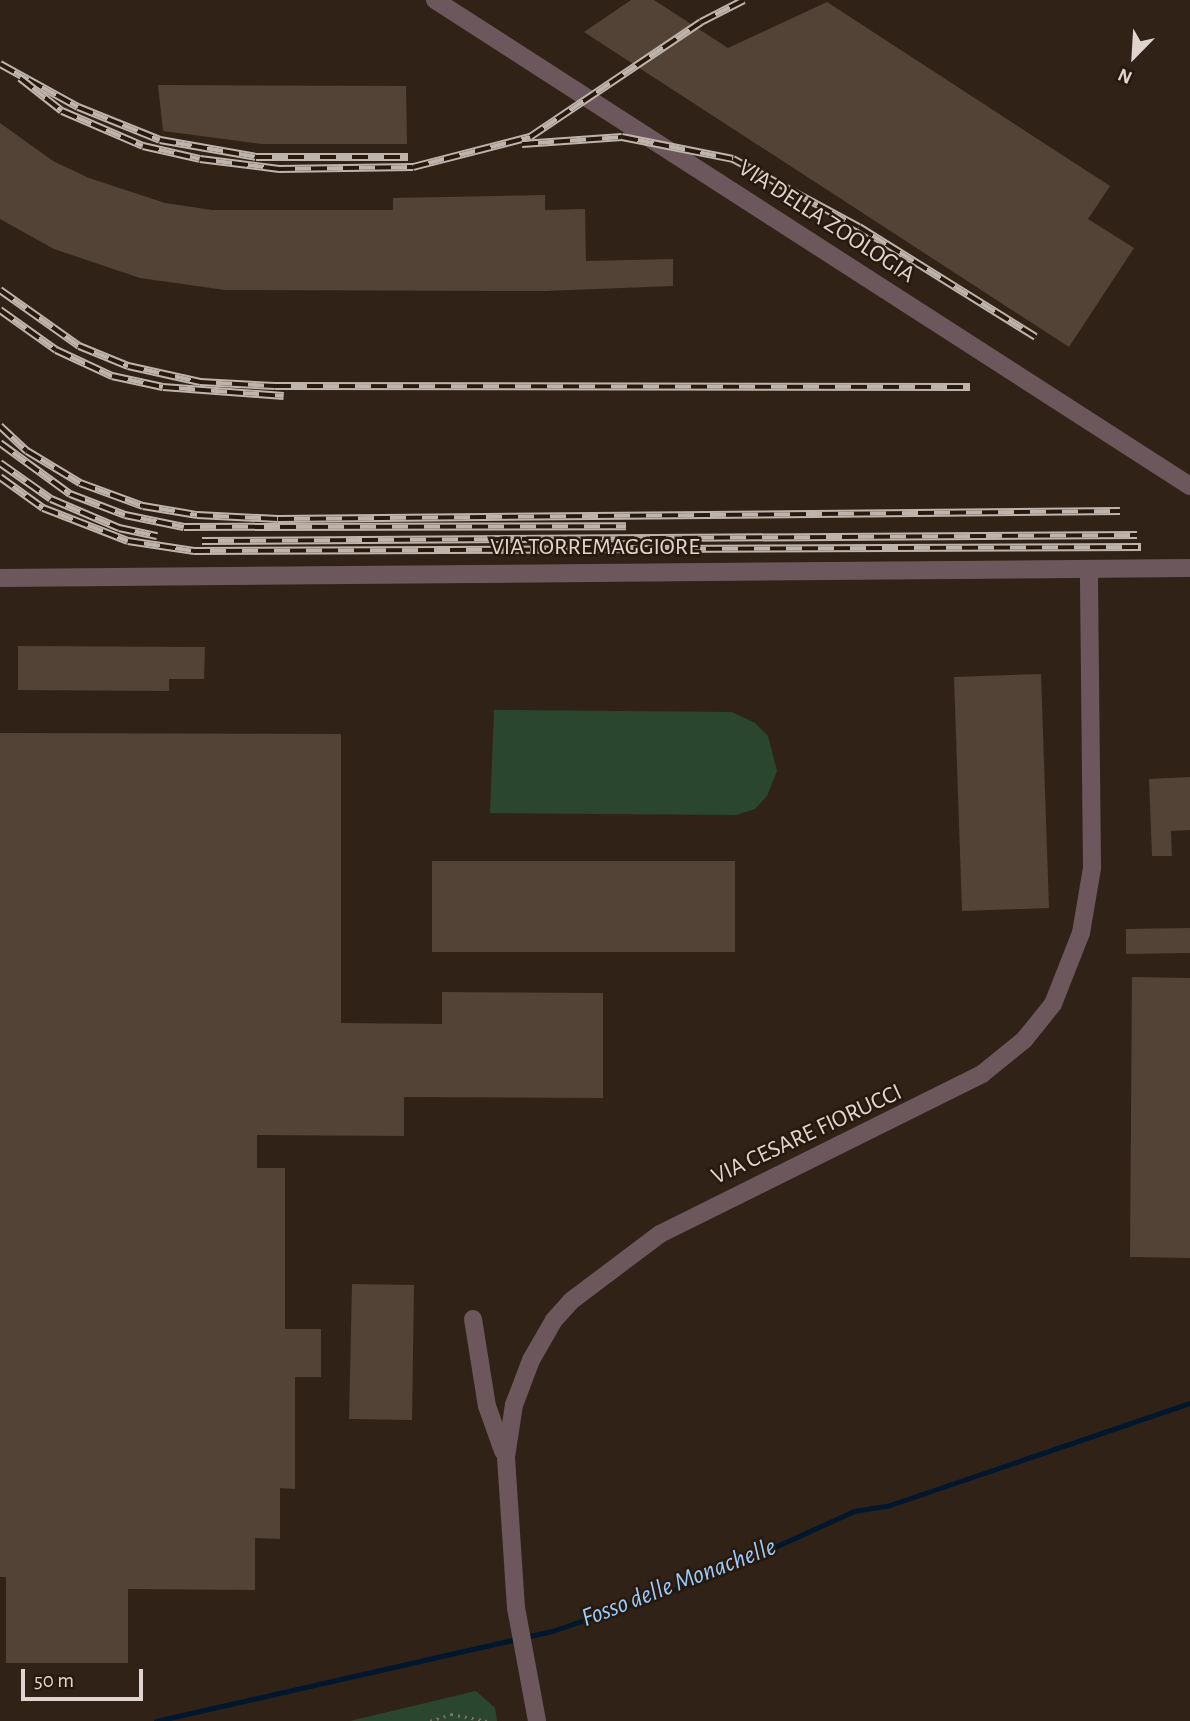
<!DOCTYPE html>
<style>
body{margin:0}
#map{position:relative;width:1190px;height:1721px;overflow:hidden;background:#312217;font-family:"Alegreya Sans",sans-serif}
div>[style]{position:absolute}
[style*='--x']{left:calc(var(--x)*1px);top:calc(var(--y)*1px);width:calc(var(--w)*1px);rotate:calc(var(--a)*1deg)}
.green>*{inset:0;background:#2b462f}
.stream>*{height:5px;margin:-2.5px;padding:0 2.5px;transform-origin:2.5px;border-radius:2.5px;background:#00172e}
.building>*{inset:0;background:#534236}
.path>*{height:2.5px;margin-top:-1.25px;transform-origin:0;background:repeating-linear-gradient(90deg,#7c6f65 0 2px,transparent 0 7px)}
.minor>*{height:18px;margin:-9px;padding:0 9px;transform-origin:9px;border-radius:9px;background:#6c585c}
.rail>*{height:8px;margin-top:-4px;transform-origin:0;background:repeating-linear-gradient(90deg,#27190e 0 16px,#bfb4ac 0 32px);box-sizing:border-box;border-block:2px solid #bfb4ac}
span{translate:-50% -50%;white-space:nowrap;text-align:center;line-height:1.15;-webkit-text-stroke:5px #27190e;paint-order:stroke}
.street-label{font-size:24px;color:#e0d5ce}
.water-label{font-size:26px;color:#9acdff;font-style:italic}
.north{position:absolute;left:1099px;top:21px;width:70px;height:70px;-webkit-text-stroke:5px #27190e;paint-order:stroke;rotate:204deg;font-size:19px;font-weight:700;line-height:28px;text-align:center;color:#e0d5ce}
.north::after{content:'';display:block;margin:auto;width:24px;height:32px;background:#e0d5ce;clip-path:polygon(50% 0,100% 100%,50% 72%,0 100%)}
.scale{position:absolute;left:21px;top:1669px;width:122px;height:32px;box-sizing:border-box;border:4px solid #e0d5ce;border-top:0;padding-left:9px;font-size:21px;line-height:24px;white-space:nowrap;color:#e0d5ce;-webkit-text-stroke:5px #27190e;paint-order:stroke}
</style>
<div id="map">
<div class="green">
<div style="clip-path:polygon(494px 710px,732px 712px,755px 723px,768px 736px,777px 771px,767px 796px,755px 809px,736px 815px,490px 813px)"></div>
<div style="clip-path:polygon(476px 1691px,495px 1708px,497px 1721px,350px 1721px)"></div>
</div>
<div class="stream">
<div style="--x:156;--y:1721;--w:406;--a:-12.8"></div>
<div style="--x:552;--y:1631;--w:158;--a:-18.8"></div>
<div style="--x:702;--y:1580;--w:167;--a:-24.4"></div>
<div style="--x:854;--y:1511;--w:33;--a:-9"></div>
<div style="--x:887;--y:1506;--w:320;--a:-18.8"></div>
</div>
<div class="building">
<div style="clip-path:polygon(631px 0,654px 0,728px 48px,827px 2px,1110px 186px,1088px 219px,1134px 248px,1069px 347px,584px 32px)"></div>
<div style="clip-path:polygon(158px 85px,406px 86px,407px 144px,261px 144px,163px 131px)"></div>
<div style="clip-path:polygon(0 123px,53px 161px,89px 178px,165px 203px,212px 210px,393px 210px,393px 198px,545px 195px,545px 210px,585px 209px,586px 261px,673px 259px,673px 286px,545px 291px,225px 290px,140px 278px,54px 249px,0 219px)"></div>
<div style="clip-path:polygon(18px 646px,205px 647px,204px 679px,169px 679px,169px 691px,18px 690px)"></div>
<div style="clip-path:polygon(1041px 674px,1049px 908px,962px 911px,954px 677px)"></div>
<div style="clip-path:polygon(0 733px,341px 734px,341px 1023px,442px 1024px,442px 992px,603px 993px,603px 1098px,404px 1097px,404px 1136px,257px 1135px,257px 1168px,285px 1168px,285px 1329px,321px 1329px,321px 1377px,295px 1377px,295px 1489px,280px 1488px,280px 1539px,255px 1538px,255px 1590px,128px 1589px,128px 1663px,6px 1663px,6px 1577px,0 1577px)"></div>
<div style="clip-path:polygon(1190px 777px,1190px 830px,1171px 831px,1172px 856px,1152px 856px,1149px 779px)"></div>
<div style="clip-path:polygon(432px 861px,735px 861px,735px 952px,432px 952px)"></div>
<div style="clip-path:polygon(1190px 928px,1190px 953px,1126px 954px,1126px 929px)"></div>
<div style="clip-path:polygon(1132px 977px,1190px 978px,1190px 1258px,1130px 1257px)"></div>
<div style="clip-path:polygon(352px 1284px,414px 1285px,412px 1420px,349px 1419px)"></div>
</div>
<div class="path">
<div style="--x:430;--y:1721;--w:22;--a:-18"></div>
<div style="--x:451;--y:1714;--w:37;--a:11"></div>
</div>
<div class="minor">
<div style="--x:435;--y:0;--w:898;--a:32.77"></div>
<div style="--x:0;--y:578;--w:1190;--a:-0.48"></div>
<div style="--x:473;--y:1319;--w:88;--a:80.9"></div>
<div style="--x:487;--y:1406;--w:48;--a:70.4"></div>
<div style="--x:537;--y:1721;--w:115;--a:-100.5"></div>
<div style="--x:516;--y:1608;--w:151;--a:-93.8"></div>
<div style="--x:506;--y:1457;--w:53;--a:-81.3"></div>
<div style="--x:514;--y:1405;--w:48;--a:-69.3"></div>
<div style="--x:531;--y:1360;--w:46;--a:-60.1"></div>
<div style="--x:554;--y:1320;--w:25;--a:-48"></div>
<div style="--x:571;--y:1301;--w:111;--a:-37"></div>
<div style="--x:660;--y:1234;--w:360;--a:-26.4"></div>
<div style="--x:982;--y:1074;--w:54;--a:-39"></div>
<div style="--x:1024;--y:1040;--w:46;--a:-51.1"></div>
<div style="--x:1053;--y:1004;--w:76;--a:-68.5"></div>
<div style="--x:1081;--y:933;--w:66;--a:-80.4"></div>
<div style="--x:1092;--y:868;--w:299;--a:-90.6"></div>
</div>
<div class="rail">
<div style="--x:0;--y:64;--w:89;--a:28.9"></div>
<div style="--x:78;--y:107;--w:88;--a:21.9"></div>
<div style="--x:160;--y:140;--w:97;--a:10"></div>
<div style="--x:256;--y:157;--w:152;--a:0"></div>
<div style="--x:20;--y:78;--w:53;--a:38.2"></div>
<div style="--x:62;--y:111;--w:88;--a:23.4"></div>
<div style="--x:143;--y:146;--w:58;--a:12.8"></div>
<div style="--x:200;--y:159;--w:80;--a:7.2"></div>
<div style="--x:279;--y:169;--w:134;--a:-0.9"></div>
<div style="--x:413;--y:167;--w:121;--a:-14.4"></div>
<div style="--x:530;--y:137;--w:206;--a:-33.9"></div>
<div style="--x:701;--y:22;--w:48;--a:-27.1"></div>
<div style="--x:522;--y:144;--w:100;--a:-4"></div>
<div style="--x:622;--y:137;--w:113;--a:11.2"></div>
<div style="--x:733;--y:159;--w:143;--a:28.4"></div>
<div style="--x:859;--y:227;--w:208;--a:31.9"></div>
<div style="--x:0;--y:290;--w:97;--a:35.3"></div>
<div style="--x:79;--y:346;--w:53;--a:22.2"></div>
<div style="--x:128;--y:366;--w:74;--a:12.5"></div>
<div style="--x:200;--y:382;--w:75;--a:3.1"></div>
<div style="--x:275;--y:386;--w:695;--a:0.08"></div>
<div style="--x:0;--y:310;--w:69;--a:35.5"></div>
<div style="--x:56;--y:350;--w:62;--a:24.9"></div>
<div style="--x:112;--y:376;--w:52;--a:12.2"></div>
<div style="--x:163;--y:387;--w:121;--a:4.3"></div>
<div style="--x:0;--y:426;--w:37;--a:43"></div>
<div style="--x:27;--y:451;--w:62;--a:31.1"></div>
<div style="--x:80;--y:483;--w:67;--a:20.1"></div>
<div style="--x:143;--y:506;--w:55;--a:9.5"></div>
<div style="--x:197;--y:515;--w:81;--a:2.8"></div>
<div style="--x:278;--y:519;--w:842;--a:-0.54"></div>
<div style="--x:0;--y:443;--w:87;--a:36.1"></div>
<div style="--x:70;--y:494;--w:59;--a:20.9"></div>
<div style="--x:125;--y:515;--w:60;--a:11.5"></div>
<div style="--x:184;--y:527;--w:442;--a:-0.1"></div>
<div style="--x:0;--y:463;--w:62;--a:35.2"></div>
<div style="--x:51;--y:499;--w:74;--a:23.1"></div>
<div style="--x:119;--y:528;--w:39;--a:12"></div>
<div style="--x:0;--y:477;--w:53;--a:35.8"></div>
<div style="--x:43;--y:508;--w:91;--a:21.2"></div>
<div style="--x:128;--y:541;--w:67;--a:8.6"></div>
<div style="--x:194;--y:551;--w:947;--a:-0.24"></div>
<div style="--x:202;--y:541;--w:935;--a:-0.37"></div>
</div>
<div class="street-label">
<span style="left:826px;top:222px;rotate:33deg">VIA DELLA ZOOLOGIA</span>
<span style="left:595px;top:548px">VIA TORREMAGGIORE</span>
<span style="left:807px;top:1135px;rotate:-25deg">VIA CESARE FIORUCCI</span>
</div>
<div class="water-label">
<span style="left:679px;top:1583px;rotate:-21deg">Fosso delle Monachelle</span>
</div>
<div class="north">N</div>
<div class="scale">50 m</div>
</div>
